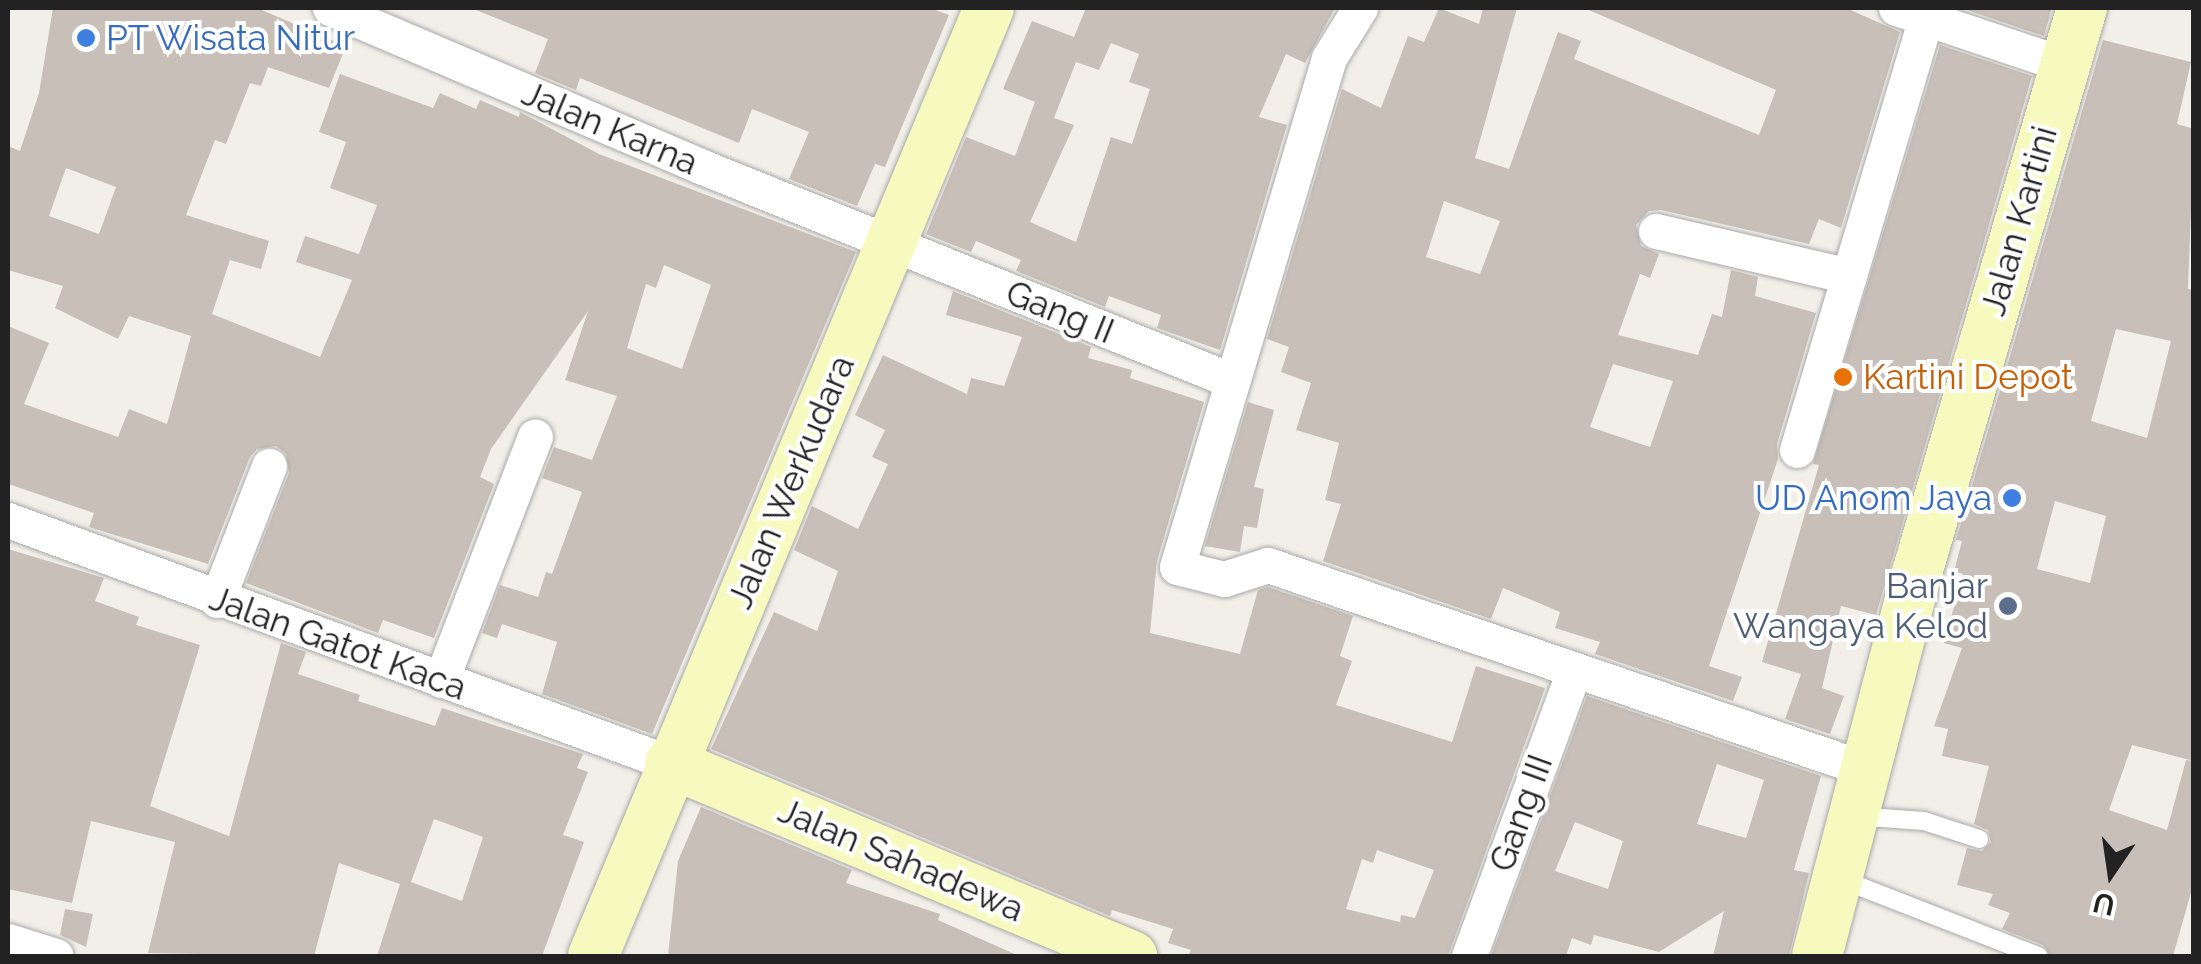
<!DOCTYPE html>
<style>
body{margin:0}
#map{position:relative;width:2201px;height:964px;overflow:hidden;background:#f2efe9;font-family:Raleway,sans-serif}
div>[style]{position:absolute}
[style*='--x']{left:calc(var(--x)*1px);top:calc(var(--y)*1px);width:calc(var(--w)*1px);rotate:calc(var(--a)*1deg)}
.building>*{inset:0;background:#c7bfb8}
.roads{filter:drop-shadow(0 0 2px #a9a9a9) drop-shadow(0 0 2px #a9a9a9)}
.lane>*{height:18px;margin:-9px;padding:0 9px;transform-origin:9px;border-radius:9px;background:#fff}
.street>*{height:35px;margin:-17.5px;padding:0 17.5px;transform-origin:17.5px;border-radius:17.5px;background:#fff}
.secondary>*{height:50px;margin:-25px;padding:0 25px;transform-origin:25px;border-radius:25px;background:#f7fabf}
.dots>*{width:28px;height:28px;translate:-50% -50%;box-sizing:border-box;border:5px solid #fff;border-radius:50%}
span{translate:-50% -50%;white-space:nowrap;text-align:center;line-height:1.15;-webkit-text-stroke:8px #fff;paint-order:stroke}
.shop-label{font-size:35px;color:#366cbe}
.left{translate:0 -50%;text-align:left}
.right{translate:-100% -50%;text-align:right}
.street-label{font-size:35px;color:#222}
.food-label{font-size:35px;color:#c56008}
.service-label{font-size:35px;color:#4e5e75}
.frame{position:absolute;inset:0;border:10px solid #222;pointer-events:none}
.north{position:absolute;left:2061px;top:824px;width:100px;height:100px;-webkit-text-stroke:8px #fff;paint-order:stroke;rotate:193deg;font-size:28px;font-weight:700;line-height:40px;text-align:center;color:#222}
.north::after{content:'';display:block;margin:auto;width:35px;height:45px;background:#222;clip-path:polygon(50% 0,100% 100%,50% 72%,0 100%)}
</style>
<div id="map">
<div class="building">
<div style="clip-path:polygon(evenodd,53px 8px,257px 8px,346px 46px,329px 88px,268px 67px,261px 86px,250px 83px,226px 144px,215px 140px,186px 215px,269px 241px,261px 269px,230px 260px,212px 314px,320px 357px,352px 280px,296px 262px,305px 236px,359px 254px,377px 205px,330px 188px,346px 142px,319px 132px,340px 74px,433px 108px,440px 93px,476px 109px,480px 100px,519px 117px,520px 112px,599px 154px,856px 252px,652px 734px,542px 694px,557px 642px,502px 624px,497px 638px,482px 633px,500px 585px,538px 597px,546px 572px,552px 574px,582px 492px,542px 478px,554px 447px,592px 460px,617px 396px,565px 380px,588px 311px,491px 449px,480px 477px,494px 484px,434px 638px,383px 620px,378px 633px,246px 583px,289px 473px,286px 454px,276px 446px,257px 449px,250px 457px,208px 564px,89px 527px,94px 513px,8px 484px,8px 326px,49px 343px,24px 404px,118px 437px,129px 409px,167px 424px,191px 336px,129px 316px,118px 339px,55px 308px,63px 286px,8px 270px,8px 146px,20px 151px,39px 93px,53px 8px,66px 168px,116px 187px,99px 234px,49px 216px,66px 168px,53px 8px,664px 265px,711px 285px,682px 369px,627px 348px,646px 284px,656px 288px,664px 265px)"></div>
<div style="clip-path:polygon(471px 8px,930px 8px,949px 15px,885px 167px,875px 164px,857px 206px,789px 179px,809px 132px,752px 109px,739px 143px,580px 78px,576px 90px,535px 73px,548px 39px)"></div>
<div style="clip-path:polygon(evenodd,1086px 8px,1335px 8px,1305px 63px,1286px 54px,1259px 117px,1287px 125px,1220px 350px,1157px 328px,1161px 315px,1109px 296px,1105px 307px,1016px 271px,1021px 260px,976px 241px,971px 252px,926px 234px,966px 137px,1015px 156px,1035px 102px,1003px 89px,1032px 21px,1074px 37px,1086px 8px,1111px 43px,1139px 54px,1129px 82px,1150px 89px,1132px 144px,1111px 137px,1076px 242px,1030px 222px,1074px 125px,1054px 118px,1076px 62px,1099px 70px,1111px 43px)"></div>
<div style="clip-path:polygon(evenodd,1439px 8px,1479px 24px,1483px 8px,1517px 8px,1475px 158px,1509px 169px,1558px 32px,1581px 41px,1574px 59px,1759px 135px,1776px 90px,1584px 8px,1846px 8px,1900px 32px,1841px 228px,1819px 219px,1809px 244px,1661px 210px,1649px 211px,1636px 225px,1641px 246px,1659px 254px,1650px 278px,1640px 274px,1618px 335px,1698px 355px,1712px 314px,1722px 317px,1731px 270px,1758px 277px,1755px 296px,1816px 313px,1777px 444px,1778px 459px,1709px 666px,1742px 677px,1733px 701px,1595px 654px,1600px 642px,1555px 628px,1560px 612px,1503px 588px,1491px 619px,1323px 561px,1341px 504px,1325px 500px,1339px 443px,1296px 430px,1311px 383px,1281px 372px,1289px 347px,1267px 339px,1342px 89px,1381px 108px,1408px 36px,1424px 42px,1439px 8px,1444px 201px,1500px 221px,1480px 274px,1426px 257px,1444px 201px,1439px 8px,1613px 364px,1673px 381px,1650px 447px,1590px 427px,1613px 364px)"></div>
<div style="clip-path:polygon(1961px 8px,2052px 8px,2044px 36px)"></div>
<div style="clip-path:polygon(evenodd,2103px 40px,2191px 62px,2177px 124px,2194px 129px,2188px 289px,2194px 290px,2194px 761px,2132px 745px,2109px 810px,2167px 830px,2186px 760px,2194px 761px,2194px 882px,2173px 956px,2050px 956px,2043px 945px,2002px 929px,2010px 913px,1988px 905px,1993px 894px,1957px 885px,1967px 848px,1982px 851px,1991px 842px,1988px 830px,1974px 824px,1989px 766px,1942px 756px,1948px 729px,1934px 726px,1962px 648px,1944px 643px,1963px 574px,1954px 571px,1962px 541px,1956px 540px,2103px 40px,2116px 329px,2171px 341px,2147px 438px,2091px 421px,2116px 329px,2103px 40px,2055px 501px,2106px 516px,2090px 583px,2037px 569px,2055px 501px)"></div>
<div style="clip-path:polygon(1940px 45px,2032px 76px,1876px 615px,1841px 606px,1822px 688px,1844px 696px,1830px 734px,1785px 719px,1801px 674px,1762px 662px,1819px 465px,1813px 464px)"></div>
<div style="clip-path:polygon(evenodd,953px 291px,1091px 347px,1088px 358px,1132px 370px,1130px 378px,1204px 402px,1157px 561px,1150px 633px,1240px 654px,1258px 590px,1268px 587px,1353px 616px,1340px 656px,1352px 661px,1336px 705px,1452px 742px,1476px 666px,1545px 688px,1448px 956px,1188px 956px,1191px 950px,1168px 943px,1173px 929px,1112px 910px,1110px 916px,711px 749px,774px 612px,817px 631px,838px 571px,794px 550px,812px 506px,858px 529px,888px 464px,872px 457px,885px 430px,855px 415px,883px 355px,967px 394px,971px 378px,1004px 386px,1022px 337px,946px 315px,953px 291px,1377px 850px,1434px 870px,1415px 918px,1401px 915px,1400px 922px,1346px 909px,1362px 859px,1373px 863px,1377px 850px)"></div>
<div style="clip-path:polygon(1248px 402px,1274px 410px,1254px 487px,1264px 489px,1257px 528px,1244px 526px,1240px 552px,1205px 546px)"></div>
<div style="clip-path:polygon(evenodd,8px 549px,104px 578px,95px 601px,139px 617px,136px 625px,200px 645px,150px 806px,229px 836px,281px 643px,306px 652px,298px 674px,360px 695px,358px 701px,435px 726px,442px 708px,583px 754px,577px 768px,588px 772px,563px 835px,584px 842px,542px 956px,377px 956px,400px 884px,339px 863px,314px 956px,148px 953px,175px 842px,91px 821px,72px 903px,8px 889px,8px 549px,434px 819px,483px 837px,462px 901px,411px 882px,434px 819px)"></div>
<div style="clip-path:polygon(evenodd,1587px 696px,1821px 776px,1794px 870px,1809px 873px,1789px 956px,1713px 956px,1724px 911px,1659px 952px,1594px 935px,1591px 945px,1572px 938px,1566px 956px,1491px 956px,1587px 696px,1717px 764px,1764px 780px,1746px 838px,1697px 824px,1717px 764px,1587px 696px,1575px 822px,1623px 841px,1608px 889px,1555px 871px,1575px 822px)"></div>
<div style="clip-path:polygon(701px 807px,852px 870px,846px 883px,940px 914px,938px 920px,1019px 956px,668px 956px,678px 861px)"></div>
<div style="clip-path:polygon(65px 909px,93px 914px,86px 947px,60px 935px)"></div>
</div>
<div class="roads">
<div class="lane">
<div style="--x:1854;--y:816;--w:70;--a:4.1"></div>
<div style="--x:1924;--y:821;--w:58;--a:18.1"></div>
<div style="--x:1838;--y:878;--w:215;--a:21.3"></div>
</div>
<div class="street">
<div style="--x:330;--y:8;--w:402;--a:23.1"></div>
<div style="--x:700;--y:166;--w:569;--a:21.97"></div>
<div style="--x:1360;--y:8;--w:59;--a:121.8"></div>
<div style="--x:1329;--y:58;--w:531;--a:106.63"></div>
<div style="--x:1177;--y:567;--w:49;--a:14.3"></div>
<div style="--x:1224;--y:579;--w:46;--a:-17.7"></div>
<div style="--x:1268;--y:565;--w:632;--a:18.84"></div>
<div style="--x:1896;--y:8;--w:178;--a:18.6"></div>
<div style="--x:1656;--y:231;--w:198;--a:13.1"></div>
<div style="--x:1797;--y:450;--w:461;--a:-73.4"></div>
<div style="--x:8;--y:520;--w:705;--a:20.16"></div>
<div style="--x:217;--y:600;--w:144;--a:-68.8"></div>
<div style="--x:441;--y:680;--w:261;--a:-68.9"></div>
<div style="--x:8;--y:941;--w:50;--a:17.4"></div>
<div style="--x:1469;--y:956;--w:305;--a:-69.8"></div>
</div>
<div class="secondary">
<div style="--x:670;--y:763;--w:501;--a:22.67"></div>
<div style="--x:593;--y:956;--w:1027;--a:-67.33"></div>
<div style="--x:1817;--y:956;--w:396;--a:-75.4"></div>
<div style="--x:1917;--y:573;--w:589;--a:-73.72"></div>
</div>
</div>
<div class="dots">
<div style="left:86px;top:38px;background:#3f7fe0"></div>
<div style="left:1843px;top:377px;background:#e8710a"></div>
<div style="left:2012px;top:498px;background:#3f7fe0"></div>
<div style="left:2008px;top:606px;background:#5c6f8a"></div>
</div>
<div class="shop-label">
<span class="left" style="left:106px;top:38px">PT Wisata Nitur</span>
<span class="right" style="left:1992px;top:498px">UD Anom Jaya</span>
</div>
<div class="street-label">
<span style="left:610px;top:128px;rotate:23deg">Jalan Karna</span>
<span style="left:2019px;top:221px;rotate:-74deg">Jalan Kartini</span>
<span style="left:1060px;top:312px;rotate:22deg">Gang II</span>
<span style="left:791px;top:482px;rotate:-67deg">Jalan Werkudara</span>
<span style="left:338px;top:643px;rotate:20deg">Jalan Gatot Kaca</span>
<span style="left:1521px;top:813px;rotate:-70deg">Gang III</span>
<span style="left:901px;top:860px;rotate:23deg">Jalan Sahadewa</span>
</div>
<div class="food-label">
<span class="left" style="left:1863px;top:377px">Kartini Depot</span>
</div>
<div class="service-label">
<span class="right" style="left:1988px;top:606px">Banjar<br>Wangaya Kelod</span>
</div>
<div class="frame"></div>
<div class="north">U</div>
</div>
